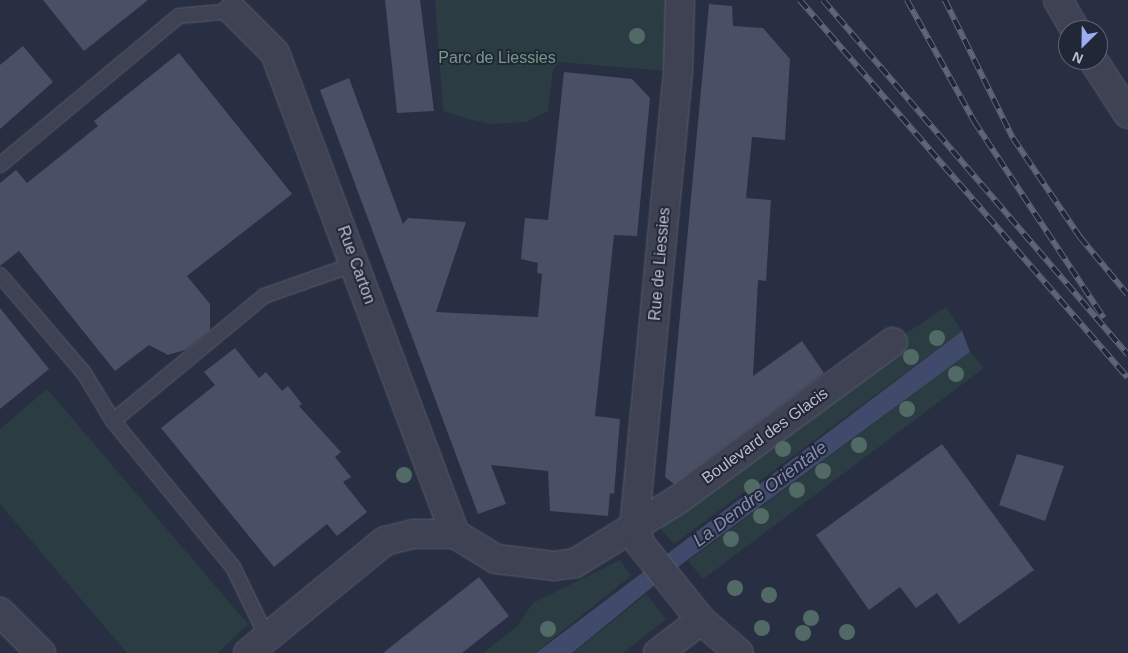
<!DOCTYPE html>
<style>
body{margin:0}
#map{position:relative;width:1128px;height:653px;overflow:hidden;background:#292f42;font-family:Arial,sans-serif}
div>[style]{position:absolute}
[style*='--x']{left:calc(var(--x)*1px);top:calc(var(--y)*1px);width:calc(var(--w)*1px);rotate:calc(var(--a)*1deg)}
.green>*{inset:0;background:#2b3c43}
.water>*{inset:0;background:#404a6a}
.building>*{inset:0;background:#494f64}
.roads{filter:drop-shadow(0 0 1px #595d6d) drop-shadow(0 0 1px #595d6d)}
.service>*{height:14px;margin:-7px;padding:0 7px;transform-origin:7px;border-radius:7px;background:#3e4252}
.minor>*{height:28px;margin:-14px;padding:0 14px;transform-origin:14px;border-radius:14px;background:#3e4252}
.tertiary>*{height:28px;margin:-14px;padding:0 14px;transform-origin:14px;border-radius:14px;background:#3e4252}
.rail>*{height:5.5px;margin-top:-2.75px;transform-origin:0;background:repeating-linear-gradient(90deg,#222738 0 11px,#606679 0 22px);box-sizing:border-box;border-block:1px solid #606679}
.trees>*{width:16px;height:16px;margin:-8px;border-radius:50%;background:#526a66}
span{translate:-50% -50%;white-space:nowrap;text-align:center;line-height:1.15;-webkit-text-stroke:4px #222738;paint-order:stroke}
.park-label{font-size:16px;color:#749b84}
.street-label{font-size:16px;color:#bbbecc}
.water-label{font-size:18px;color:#858fb1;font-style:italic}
.north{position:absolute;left:1058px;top:20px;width:50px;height:50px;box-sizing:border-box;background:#222738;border:1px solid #5f6373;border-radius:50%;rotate:203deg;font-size:14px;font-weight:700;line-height:20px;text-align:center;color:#bbbecc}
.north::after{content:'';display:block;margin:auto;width:18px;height:22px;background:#9aacf2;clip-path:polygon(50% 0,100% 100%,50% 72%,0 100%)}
</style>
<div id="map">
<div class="green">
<div style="clip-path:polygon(435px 0,680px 0,678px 72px,559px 62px,553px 70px,548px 111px,526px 122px,491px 124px,465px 118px,443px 111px)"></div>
<div style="clip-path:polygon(946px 307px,962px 331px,674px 544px,660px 528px,893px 342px)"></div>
<div style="clip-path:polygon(970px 352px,984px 368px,703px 579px,688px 561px)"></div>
<div style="clip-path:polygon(47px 389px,248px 624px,218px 653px,127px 653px,0 504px,0 429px)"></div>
<div style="clip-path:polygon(620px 560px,631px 576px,535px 653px,483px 653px,517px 626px,533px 603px)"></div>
<div style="clip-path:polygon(646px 594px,666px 619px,623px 653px,573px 653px)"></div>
</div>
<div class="water">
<div style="clip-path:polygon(962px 331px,970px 352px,667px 575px,572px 653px,536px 653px)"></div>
</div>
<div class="building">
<div style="clip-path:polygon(43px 0,148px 0,84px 51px)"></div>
<div style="clip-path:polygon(385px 0,420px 0,434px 111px,397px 113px)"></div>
<div style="clip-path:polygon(709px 4px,732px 6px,733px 26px,763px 28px,790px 59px,785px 140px,752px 137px,746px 198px,771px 200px,766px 281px,758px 280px,753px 376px,802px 341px,824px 373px,674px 484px,665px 477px)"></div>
<div style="clip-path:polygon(23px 46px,53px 82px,0 129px,0 65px)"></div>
<div style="clip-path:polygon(179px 53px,292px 194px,187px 276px,210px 304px,210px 330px,185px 350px,168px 355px,149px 345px,115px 371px,19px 251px,0 266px,0 183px,16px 170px,27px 183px,98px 126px,94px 121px)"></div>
<div style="clip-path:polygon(564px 72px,632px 79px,650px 98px,637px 236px,614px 235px,595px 416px,620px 419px,614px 494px,610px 493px,608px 516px,550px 511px,548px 471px,491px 465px,506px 504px,478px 514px,320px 90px,349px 78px,403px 224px,408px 218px,466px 222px,436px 312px,538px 317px,542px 274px,537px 273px,538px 263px,521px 259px,525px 218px,548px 220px)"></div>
<div style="clip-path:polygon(0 308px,49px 369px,0 409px)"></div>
<div style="clip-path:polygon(235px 348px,259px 378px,266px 372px,282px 391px,288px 386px,302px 404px,299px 406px,341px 452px,335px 457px,351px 477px,343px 482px,367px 512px,337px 536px,327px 524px,274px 567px,161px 428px,215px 385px,204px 372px)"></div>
<div style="clip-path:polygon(942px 444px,1034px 570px,959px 624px,937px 593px,916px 608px,900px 587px,869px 610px,816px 535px)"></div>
<div style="clip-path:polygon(1017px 454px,1064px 466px,1045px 521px,999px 505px)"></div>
<div style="clip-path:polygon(479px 577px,509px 616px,462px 653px,383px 653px)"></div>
</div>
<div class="roads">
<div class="service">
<div style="--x:0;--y:165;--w:233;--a:-39.8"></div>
<div style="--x:179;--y:16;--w:54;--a:-5.3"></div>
<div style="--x:233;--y:11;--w:5;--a:-79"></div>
<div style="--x:0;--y:275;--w:129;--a:49.4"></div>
<div style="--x:84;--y:373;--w:56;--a:58.9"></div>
<div style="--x:113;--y:421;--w:189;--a:50.6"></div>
<div style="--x:233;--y:567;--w:76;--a:64.1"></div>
<div style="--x:113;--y:421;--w:196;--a:-39.6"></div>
<div style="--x:264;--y:296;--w:96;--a:-19.4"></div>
</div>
<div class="minor">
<div style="--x:1058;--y:0;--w:34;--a:60"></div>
<div style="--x:233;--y:11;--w:59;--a:45"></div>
<div style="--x:275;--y:53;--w:514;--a:69.48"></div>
<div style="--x:1093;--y:60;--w:64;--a:57.1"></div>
<div style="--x:0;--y:612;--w:58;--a:45"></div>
<div style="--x:248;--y:653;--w:177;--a:-39.3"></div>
<div style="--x:385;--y:541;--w:30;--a:-14"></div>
<div style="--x:414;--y:534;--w:41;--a:0"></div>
<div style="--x:455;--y:534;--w:48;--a:31.4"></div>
<div style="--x:496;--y:559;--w:58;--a:6.9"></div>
<div style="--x:554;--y:566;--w:21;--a:-8"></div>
<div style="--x:575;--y:563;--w:122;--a:-31.6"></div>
<div style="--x:679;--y:499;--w:265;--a:-36.3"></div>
<div style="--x:658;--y:653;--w:54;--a:-37.5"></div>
</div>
<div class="tertiary">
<div style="--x:680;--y:0;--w:72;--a:91.6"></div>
<div style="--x:678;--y:72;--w:457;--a:95.5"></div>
<div style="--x:634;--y:527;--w:19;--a:69"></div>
<div style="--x:641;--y:545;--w:96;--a:51.3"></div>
<div style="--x:701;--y:620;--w:50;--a:41"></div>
</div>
</div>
<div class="rail">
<div style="--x:800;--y:0;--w:500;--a:49.05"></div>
<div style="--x:823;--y:0;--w:468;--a:49.3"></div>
<div style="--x:907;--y:0;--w:138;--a:61"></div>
<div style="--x:974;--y:121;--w:236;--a:56.6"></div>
<div style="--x:945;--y:0;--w:154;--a:63.8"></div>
<div style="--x:1013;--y:138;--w:120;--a:55.9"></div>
<div style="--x:1080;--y:237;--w:75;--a:50.4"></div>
</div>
<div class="trees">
<div style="left:637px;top:36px"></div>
<div style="left:937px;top:338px"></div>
<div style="left:911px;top:357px"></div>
<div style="left:956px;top:374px"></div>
<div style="left:907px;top:409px"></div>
<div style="left:859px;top:445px"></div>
<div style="left:783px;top:449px"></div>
<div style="left:823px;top:471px"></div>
<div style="left:404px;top:475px"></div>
<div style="left:752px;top:487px"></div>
<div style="left:797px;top:490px"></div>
<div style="left:761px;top:516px"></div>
<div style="left:731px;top:539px"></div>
<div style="left:735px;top:588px"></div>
<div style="left:769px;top:595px"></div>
<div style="left:811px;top:618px"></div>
<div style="left:762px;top:628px"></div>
<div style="left:548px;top:629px"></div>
<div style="left:847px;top:632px"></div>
<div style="left:803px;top:633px"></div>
</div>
<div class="park-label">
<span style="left:497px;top:58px">Parc de Liessies</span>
</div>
<div class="street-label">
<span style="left:660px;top:264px;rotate:-85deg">Rue de Liessies</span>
<span style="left:356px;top:265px;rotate:70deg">Rue Carton</span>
<span style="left:765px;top:436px;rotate:-36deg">Boulevard des Glacis</span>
</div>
<div class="water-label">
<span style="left:760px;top:494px;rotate:-37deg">La Dendre Orientale</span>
</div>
<div class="north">N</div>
</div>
